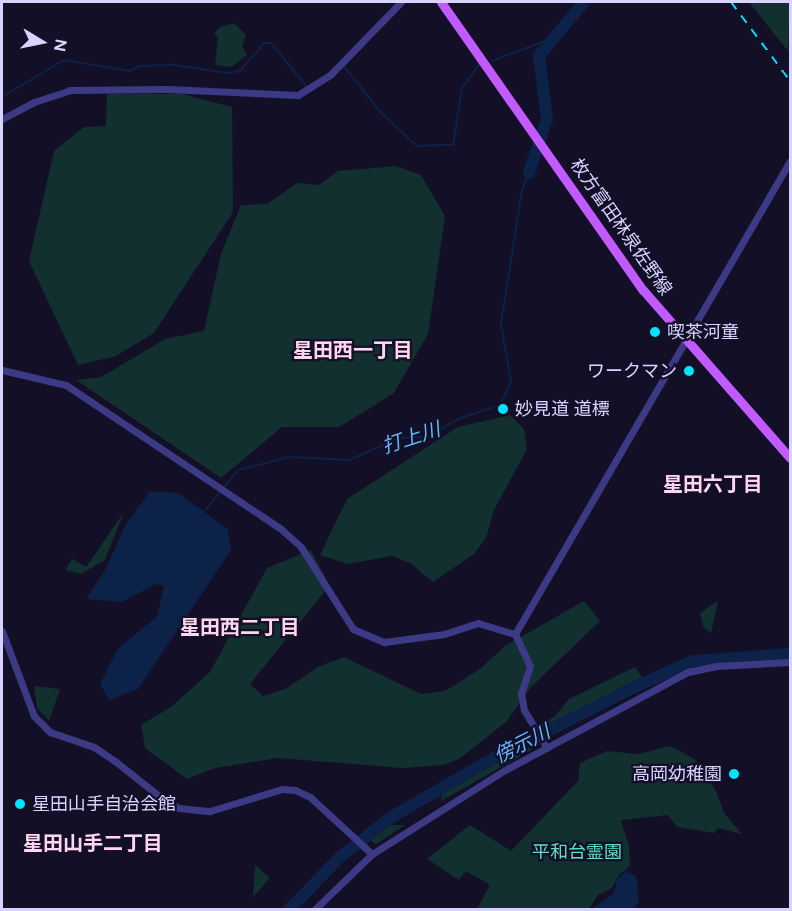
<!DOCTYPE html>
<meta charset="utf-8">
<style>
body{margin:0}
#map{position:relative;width:792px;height:911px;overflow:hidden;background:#130f26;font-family:Figtree,"Noto Sans JP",sans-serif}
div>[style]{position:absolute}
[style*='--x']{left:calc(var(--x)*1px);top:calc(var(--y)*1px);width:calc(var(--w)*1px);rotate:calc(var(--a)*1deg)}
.green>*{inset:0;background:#12302f}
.water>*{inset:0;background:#0c2248}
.stream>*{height:2px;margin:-1px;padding:0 1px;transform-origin:1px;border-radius:1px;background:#0c2248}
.river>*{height:12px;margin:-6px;padding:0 6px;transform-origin:6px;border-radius:6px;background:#0c2248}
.tertiary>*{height:7px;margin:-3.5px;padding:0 3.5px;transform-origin:3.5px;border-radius:3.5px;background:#3d3a85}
.primary>*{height:9px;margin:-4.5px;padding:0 4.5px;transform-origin:4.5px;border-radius:4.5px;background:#c25bff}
.rail>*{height:2px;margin-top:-1px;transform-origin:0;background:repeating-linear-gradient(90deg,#00e5ff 0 9px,transparent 0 17px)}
.dots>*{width:16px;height:16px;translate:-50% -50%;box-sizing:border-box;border:3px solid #130f26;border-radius:50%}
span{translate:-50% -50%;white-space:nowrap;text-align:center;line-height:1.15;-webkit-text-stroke:4.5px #130f26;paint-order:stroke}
.street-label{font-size:18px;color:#d9d4ff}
.poi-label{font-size:18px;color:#d9d4ff}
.left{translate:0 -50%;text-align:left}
.right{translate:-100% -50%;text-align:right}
.park-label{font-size:18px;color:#5fe0c0}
.neighbourhood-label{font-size:20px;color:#ffd6f0;font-weight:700}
.water-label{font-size:20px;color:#62b6ff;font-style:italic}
.frame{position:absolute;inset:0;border:3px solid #d9d4ff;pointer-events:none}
.north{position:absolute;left:12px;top:12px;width:60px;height:60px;-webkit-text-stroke:4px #130f26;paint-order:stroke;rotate:100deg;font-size:16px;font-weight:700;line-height:24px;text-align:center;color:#d9d4ff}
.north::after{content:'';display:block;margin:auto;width:21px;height:27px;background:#d9d4ff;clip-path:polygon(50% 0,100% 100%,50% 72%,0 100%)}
</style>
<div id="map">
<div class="green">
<div style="clip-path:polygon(749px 2px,790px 2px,788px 51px,760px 16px)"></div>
<div style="clip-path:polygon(234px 23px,246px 35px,242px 46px,247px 55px,231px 67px,215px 65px,218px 38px,214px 34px,220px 27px)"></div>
<div style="clip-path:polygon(107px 94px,182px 94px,232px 107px,233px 212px,154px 333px,116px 356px,78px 365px,29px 261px,54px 151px,84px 127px,106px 126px)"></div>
<div style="clip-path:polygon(396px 166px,421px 175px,445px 216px,428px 334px,394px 393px,339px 427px,282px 427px,221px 478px,76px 380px,101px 377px,165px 339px,204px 331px,221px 254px,241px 205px,267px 204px,297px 183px,319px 185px,338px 171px)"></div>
<div style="clip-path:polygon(510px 415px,524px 429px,527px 449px,494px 510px,486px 538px,474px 554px,433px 582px,410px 563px,392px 556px,347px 564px,320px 555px,347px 499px,458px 427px)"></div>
<div style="clip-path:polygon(124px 512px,105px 560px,81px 574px,65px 570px,72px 559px,86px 567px)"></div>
<div style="clip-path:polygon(311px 550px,327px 581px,325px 591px,250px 684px,263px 696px,287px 688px,318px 667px,344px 657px,421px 694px,445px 691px,480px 669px,505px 646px,584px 601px,600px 621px,530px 688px,506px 722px,459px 759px,444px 765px,402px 768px,278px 758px,215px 768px,187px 779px,145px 748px,141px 725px,171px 707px,210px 672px,267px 568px)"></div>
<div style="clip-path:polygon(718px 601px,711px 633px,703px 627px,700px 613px)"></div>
<div style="clip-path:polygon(635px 667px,643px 679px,544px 732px,540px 725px,555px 716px,569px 699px)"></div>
<div style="clip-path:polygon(34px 686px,60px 689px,49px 721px,37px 708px)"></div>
<div style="clip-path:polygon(533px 743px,533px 749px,441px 801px,442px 789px)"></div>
<div style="clip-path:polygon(670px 746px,694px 759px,716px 791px,724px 813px,742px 834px,718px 828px,714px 833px,677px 827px,668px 815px,621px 820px,629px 846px,630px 866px,619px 875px,612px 888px,598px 895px,589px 909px,477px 909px,490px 885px,466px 871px,459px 880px,427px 859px,470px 825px,511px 851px,578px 781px,580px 763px,607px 751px,639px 754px)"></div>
<div style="clip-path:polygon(384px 825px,405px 825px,376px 844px,367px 838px)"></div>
<div style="clip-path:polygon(255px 865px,270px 878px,253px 897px)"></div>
</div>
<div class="water">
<div style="clip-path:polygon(150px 491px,178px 493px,228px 529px,231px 550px,138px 689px,109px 700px,100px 684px,117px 650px,157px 616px,164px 586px,156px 584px,122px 602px,86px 599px,106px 568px,125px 526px)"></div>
<div style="clip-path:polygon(626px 871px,636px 876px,639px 901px,633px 909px,592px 909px,614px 893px,617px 880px)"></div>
</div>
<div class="stream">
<div style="--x:492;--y:61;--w:62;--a:-20.8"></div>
<div style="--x:344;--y:66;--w:61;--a:51.6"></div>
<div style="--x:382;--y:114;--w:47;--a:42.4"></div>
<div style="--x:417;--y:146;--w:36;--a:-2"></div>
<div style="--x:453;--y:145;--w:58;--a:-81"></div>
<div style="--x:462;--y:88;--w:29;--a:-54"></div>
<div style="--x:2;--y:97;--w:72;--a:-30.8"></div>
<div style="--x:64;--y:60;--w:67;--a:9.5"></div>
<div style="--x:130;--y:71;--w:11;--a:-27"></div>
<div style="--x:140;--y:66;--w:34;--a:-2"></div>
<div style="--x:174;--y:65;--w:54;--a:8.6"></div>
<div style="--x:227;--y:73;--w:13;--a:-9"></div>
<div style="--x:240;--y:71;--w:37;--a:-49"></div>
<div style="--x:264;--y:43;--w:7;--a:0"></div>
<div style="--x:271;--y:43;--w:57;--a:50.7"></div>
<div style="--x:204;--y:512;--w:54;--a:-51"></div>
<div style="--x:238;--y:470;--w:53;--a:-14.3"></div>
<div style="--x:289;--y:457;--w:60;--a:2.9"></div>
<div style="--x:349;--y:460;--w:55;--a:-23.7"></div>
<div style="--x:399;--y:438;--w:27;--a:-2"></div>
<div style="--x:426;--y:437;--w:37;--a:-29"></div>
<div style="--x:458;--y:419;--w:44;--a:-18.4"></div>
<div style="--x:500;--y:405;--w:26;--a:-65"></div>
<div style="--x:511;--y:381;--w:58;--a:-100"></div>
<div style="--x:501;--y:324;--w:136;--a:-81.1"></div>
<div style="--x:522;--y:190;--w:18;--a:-68"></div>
</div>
<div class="river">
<div style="--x:529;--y:173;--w:57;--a:-71.6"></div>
<div style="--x:547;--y:119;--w:64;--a:-97.2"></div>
<div style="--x:539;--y:56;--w:70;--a:-50.2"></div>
<div style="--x:289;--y:910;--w:74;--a:-46.1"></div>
<div style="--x:340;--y:857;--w:63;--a:-38"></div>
<div style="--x:390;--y:818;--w:108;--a:-30.1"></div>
<div style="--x:483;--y:764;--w:165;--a:-27"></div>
<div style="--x:630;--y:689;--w:69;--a:-24"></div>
<div style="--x:693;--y:661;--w:97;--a:-4.1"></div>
</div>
<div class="tertiary">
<div style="--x:2;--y:119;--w:36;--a:-28"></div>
<div style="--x:34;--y:102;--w:38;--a:-18"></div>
<div style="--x:70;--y:90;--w:97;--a:-0.6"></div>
<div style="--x:167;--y:89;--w:131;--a:2.6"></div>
<div style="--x:298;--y:95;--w:39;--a:-32"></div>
<div style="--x:331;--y:74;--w:100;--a:-45.8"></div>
<div style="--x:2;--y:370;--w:66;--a:13.2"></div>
<div style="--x:66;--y:385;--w:257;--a:33.8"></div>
<div style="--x:280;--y:528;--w:28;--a:42"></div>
<div style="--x:301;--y:547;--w:97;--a:57.6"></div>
<div style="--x:353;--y:629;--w:34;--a:23"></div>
<div style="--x:384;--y:642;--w:61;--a:-7.6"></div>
<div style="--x:444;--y:634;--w:36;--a:-18"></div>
<div style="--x:478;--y:623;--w:39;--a:17"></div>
<div style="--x:515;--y:634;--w:547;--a:-59.83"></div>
<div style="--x:2;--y:631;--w:91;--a:69.4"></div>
<div style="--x:34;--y:716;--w:23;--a:45"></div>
<div style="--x:50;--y:732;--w:46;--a:18.8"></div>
<div style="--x:94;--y:747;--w:25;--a:34"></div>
<div style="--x:115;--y:761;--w:63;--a:38.5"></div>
<div style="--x:164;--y:800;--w:17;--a:28"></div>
<div style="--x:179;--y:808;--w:31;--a:6"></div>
<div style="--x:210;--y:811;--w:75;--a:-17"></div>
<div style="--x:282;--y:789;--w:13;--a:4"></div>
<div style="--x:295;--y:790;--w:17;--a:25"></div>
<div style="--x:310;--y:797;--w:84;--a:42.6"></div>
<div style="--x:515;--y:634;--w:35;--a:65"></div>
<div style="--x:530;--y:666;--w:28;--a:108"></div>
<div style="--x:521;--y:693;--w:17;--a:80"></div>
<div style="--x:524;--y:710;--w:44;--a:58.8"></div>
<div style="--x:314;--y:910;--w:81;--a:-44"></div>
<div style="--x:372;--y:854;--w:157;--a:-32.3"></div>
<div style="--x:505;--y:770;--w:208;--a:-28.2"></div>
<div style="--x:688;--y:672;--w:30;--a:-12"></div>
<div style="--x:717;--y:666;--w:73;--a:-3.1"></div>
</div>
<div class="primary">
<div style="--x:441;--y:2;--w:352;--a:55"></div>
<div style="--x:643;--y:290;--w:223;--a:48.8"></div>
</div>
<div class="rail">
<div style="--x:731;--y:2;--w:99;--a:53.2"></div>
</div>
<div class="dots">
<div style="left:655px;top:332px;background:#00e5ff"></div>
<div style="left:689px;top:371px;background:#00e5ff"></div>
<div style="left:503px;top:409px;background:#00e5ff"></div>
<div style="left:734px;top:774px;background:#00e5ff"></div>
<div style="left:20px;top:804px;background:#00e5ff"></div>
</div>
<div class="street-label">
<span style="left:621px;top:227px;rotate:55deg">枚方富田林泉佐野線</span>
</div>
<div class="poi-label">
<span class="left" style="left:667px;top:332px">喫茶河童</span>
<span class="right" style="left:677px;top:371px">ワークマン</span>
<span class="left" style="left:515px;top:409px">妙見道 道標</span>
<span class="right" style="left:722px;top:774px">高岡幼稚園</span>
<span class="left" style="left:32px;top:804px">星田山手自治会館</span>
</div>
<div class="park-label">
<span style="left:577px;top:852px">平和台霊園</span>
</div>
<div class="neighbourhood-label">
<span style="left:353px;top:350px">星田西一丁目</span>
<span style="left:713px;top:484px">星田六丁目</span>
<span style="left:240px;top:627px">星田西二丁目</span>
<span style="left:93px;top:843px">星田山手二丁目</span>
</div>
<div class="water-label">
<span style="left:411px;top:438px;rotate:-18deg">打上川</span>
<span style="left:522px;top:744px;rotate:-27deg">傍示川</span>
</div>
<div class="frame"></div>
<div class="north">N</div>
</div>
